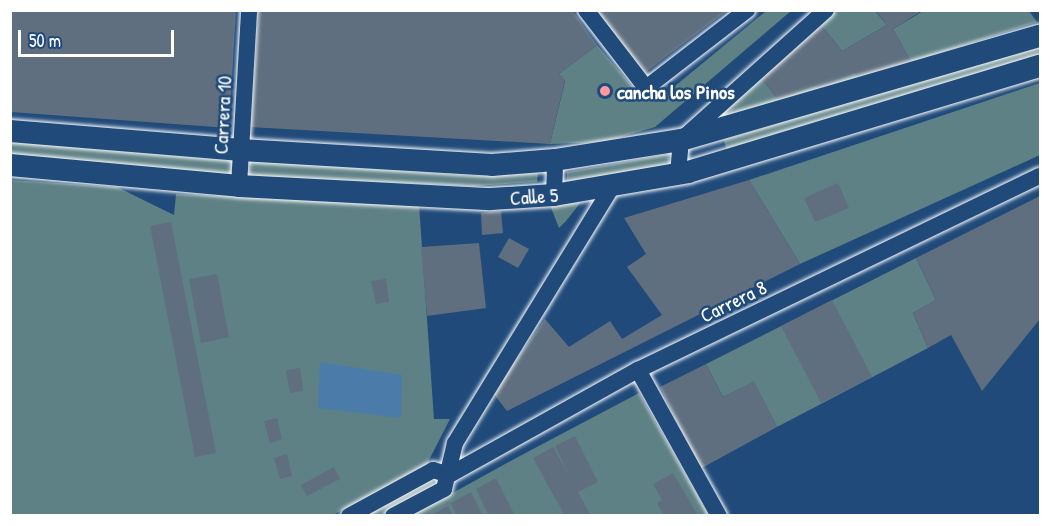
<!DOCTYPE html>
<style>
body{margin:0}
#map{position:relative;width:1051px;height:526px;overflow:hidden;background:#1f4a7a;font-family:"Patrick Hand",sans-serif}
div>[style]{position:absolute}
[style*='--x']{left:calc(var(--x)*1px);top:calc(var(--y)*1px);width:calc(var(--w)*1px);rotate:calc(var(--a)*1deg)}
.green>*{inset:0;background:#5e8186}
.water>*{inset:0;background:#4b7ca9}
.building>*{inset:0;background:#5f6f7f}
.roads{filter:drop-shadow(0 0 2px #fff) drop-shadow(0 0 2px #fff)}
.minor>*{height:16px;margin:-8px;padding:0 8px;transform-origin:8px;border-radius:8px;background:#1f4a7a}
.secondary>*{height:22px;margin:-11px;padding:0 11px;transform-origin:11px;border-radius:11px;background:#1f4a7a}
.dots>*{width:16px;height:16px;translate:-50% -50%;box-sizing:border-box;border:3px solid #1f4a7a;border-radius:50%}
span{translate:-50% -50%;white-space:nowrap;text-align:center;line-height:1.15;-webkit-text-stroke:5px #1f4a7a;paint-order:stroke}
.poi-label{font-size:20px;color:#fff;font-weight:700}
.left{translate:0 -50%;text-align:left}
.street-label{font-size:20px;color:#fff}
.frame{position:absolute;inset:0;border:12px solid #fff;pointer-events:none}
.scale{position:absolute;left:18px;top:30px;width:156px;height:27px;box-sizing:border-box;border:3px solid #fff;border-top:0;padding-left:8px;font-size:18px;line-height:21px;white-space:nowrap;color:#fff;-webkit-text-stroke:4px #1f4a7a;paint-order:stroke}
</style>
<div id="map">
<div class="green">
<div style="clip-path:polygon(836px 10px,875px 11px,887px 25px,842px 51px,821px 25px)"></div>
<div style="clip-path:polygon(766px 11px,791px 11px,655px 127px,604px 142px,550px 144px,565px 81px,559px 74px,597px 45px,645px 101px,664px 95px)"></div>
<div style="clip-path:polygon(923px 11px,1029px 11px,1037px 22px,911px 62px,893px 29px)"></div>
<div style="clip-path:polygon(1040px 45px,1040px 59px,728px 156px,724px 140px)"></div>
<div style="clip-path:polygon(855px 72px,860px 79px,710px 121px,760px 77px,778px 99px,815px 85px,818px 88px)"></div>
<div style="clip-path:polygon(1040px 83px,1040px 155px,800px 264px,749px 180px)"></div>
<div style="clip-path:polygon(10px 142px,233px 161px,231px 175px,11px 155px)"></div>
<div style="clip-path:polygon(669px 154px,670px 165px,567px 184px,567px 172px)"></div>
<div style="clip-path:polygon(250px 161px,474px 176px,538px 173px,537px 182px,474px 186px,249px 176px)"></div>
<div style="clip-path:polygon(10px 180px,117px 187px,174px 215px,176px 194px,419px 204px,434px 419px,450px 419px,426px 466px,333px 515px,11px 515px)"></div>
<div style="clip-path:polygon(581px 202px,566px 221px,559px 228px,550px 205px)"></div>
<div style="clip-path:polygon(916px 258px,936px 300px,913px 313px,928px 348px,777px 427px,754px 382px,723px 397px,706px 364px)"></div>
<div style="clip-path:polygon(639px 393px,708px 515px,411px 516px,516px 458px)"></div>
<div style="clip-path:polygon(430px 477px,435px 487px,382px 515px,360px 516px)"></div>
</div>
<div class="water">
<div style="clip-path:polygon(320px 362px,402px 375px,401px 418px,318px 408px)"></div>
</div>
<div class="building">
<div style="clip-path:polygon(10px 10px,236px 10px,229px 128px,10px 112px)"></div>
<div style="clip-path:polygon(259px 10px,572px 10px,597px 45px,559px 74px,565px 80px,550px 144px,251px 127px)"></div>
<div style="clip-path:polygon(595px 10px,728px 10px,642px 75px)"></div>
<div style="clip-path:polygon(875px 10px,923px 10px,893px 29px,911px 62px,860px 79px,855px 72px,818px 89px,815px 85px,778px 99px,760px 77px,821px 25px,842px 51px,887px 25px)"></div>
<div style="clip-path:polygon(749px 180px,800px 264px,507px 411px,493px 393px,545px 319px,569px 347px,610px 321px,622px 339px,662px 315px,627px 267px,646px 254px,624px 218px)"></div>
<div style="clip-path:polygon(838px 183px,849px 208px,815px 222px,804px 198px)"></div>
<div style="clip-path:polygon(1040px 196px,1040px 319px,982px 391px,951px 335px,928px 348px,913px 313px,936px 300px,916px 258px)"></div>
<div style="clip-path:polygon(501px 211px,503px 233px,482px 235px,481px 213px)"></div>
<div style="clip-path:polygon(171px 222px,216px 453px,195px 457px,150px 226px)"></div>
<div style="clip-path:polygon(509px 238px,529px 249px,518px 268px,498px 257px)"></div>
<div style="clip-path:polygon(479px 243px,486px 308px,427px 316px,421px 247px)"></div>
<div style="clip-path:polygon(217px 274px,229px 337px,201px 343px,189px 279px)"></div>
<div style="clip-path:polygon(386px 279px,389px 302px,376px 304px,371px 281px)"></div>
<div style="clip-path:polygon(832px 300px,872px 377px,821px 403px,781px 326px)"></div>
<div style="clip-path:polygon(706px 364px,723px 397px,754px 381px,777px 427px,700px 469px,660px 387px)"></div>
<div style="clip-path:polygon(300px 368px,303px 391px,290px 393px,286px 370px)"></div>
<div style="clip-path:polygon(277px 418px,282px 439px,270px 443px,264px 421px)"></div>
<div style="clip-path:polygon(575px 436px,598px 482px,578px 492px,591px 516px,565px 516px,533px 458px,553px 447px,570px 477px,555px 446px)"></div>
<div style="clip-path:polygon(287px 454px,292px 476px,280px 479px,274px 458px)"></div>
<div style="clip-path:polygon(334px 467px,340px 479px,307px 496px,301px 485px)"></div>
<div style="clip-path:polygon(673px 473px,693px 507px,698px 516px,664px 516px,657px 503px,662px 500px,653px 484px)"></div>
<div style="clip-path:polygon(496px 478px,515px 516px,489px 516px,476px 489px)"></div>
<div style="clip-path:polygon(471px 492px,483px 516px,457px 516px,451px 503px)"></div>
<div style="clip-path:polygon(448px 506px,453px 516px,430px 516px)"></div>
</div>
<div class="roads">
<div class="minor">
<div style="--x:586;--y:10;--w:98;--a:52.4"></div>
<div style="--x:646;--y:88;--w:128;--a:-37.7"></div>
<div style="--x:678;--y:174;--w:34;--a:-85"></div>
<div style="--x:681;--y:140;--w:195;--a:-41.9"></div>
<div style="--x:239;--y:186;--w:176;--a:-86.7"></div>
<div style="--x:554;--y:195;--w:35;--a:-88"></div>
<div style="--x:638;--y:370;--w:167;--a:61"></div>
<div style="--x:349;--y:516;--w:96;--a:-28.7"></div>
<div style="--x:433;--y:470;--w:17;--a:17"></div>
<div style="--x:449;--y:475;--w:216;--a:-29.1"></div>
<div style="--x:638;--y:370;--w:446;--a:-25.8"></div>
<div style="--x:393;--y:516;--w:58;--a:-27.9"></div>
<div style="--x:444;--y:489;--w:47;--a:-76.6"></div>
<div style="--x:455;--y:443;--w:300;--a:-58.5"></div>
</div>
<div class="secondary">
<div style="--x:10;--y:131;--w:232;--a:4.7"></div>
<div style="--x:241;--y:150;--w:251;--a:3.4"></div>
<div style="--x:492;--y:165;--w:63;--a:-4.5"></div>
<div style="--x:555;--y:160;--w:128;--a:-9"></div>
<div style="--x:681;--y:140;--w:374;--a:-16.2"></div>
<div style="--x:10;--y:165;--w:230;--a:5.2"></div>
<div style="--x:239;--y:186;--w:252;--a:3"></div>
<div style="--x:491;--y:199;--w:63;--a:-3.6"></div>
<div style="--x:554;--y:195;--w:136;--a:-9.7"></div>
<div style="--x:688;--y:172;--w:368;--a:-16.8"></div>
</div>
</div>
<div class="dots">
<div style="left:605px;top:91px;background:#ff9aa2"></div>
</div>
<div class="poi-label">
<span class="left" style="left:617px;top:91px">cancha los Pinos</span>
</div>
<div class="street-label">
<span style="left:222px;top:115px;rotate:-87deg">Carrera 10</span>
<span style="left:534px;top:196px;rotate:-4deg">Calle 5</span>
<span style="left:733px;top:301px;rotate:-26deg">Carrera 8</span>
</div>
<div class="frame"></div>
<div class="scale">50 m</div>
</div>
